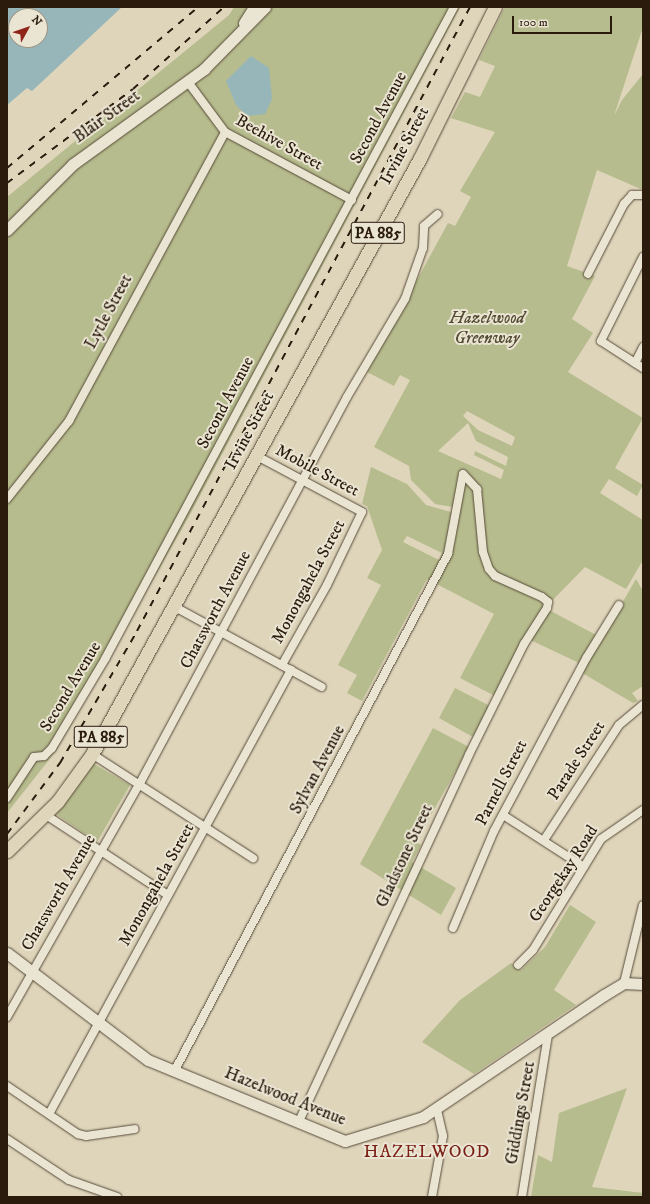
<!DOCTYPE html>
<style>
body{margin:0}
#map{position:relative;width:650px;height:1204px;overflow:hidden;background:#dfd5bb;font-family:"IM FELL DW Pica",serif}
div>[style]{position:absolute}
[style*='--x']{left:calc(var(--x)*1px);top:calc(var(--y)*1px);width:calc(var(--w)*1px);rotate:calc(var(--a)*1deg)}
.green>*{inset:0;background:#b6bc8d}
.water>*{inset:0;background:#96b6b9}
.roads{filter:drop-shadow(0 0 1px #574a38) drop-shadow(0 0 1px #574a38)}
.street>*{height:8px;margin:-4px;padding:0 4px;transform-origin:4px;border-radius:4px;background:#eae4d3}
.secondary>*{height:11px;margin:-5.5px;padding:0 5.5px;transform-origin:5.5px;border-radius:5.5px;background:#eae4d3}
.primary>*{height:13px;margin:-6.5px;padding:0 6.5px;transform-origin:6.5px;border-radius:6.5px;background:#dfd5bb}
.rail>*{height:2px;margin-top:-1px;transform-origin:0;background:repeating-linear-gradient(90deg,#2a1b0d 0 7px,transparent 0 14px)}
span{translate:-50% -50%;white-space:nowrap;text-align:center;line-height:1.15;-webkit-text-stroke:4px #eae4d3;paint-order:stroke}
.shield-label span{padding:1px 3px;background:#eae4d3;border:1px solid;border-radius:3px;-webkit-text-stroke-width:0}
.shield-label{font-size:16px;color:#2a1b0d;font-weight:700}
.street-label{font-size:17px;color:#2a1b0d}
.park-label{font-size:17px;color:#544b33;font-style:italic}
.neighbourhood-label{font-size:18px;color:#7a1f14;letter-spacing:1px}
.frame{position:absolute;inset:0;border:8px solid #2a1b0d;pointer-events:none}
.north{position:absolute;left:8px;top:8px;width:40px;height:40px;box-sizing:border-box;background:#eae4d3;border:1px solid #9d9484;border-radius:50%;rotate:50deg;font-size:11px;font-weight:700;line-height:16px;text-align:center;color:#2a1b0d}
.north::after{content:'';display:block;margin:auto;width:14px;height:18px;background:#8f2418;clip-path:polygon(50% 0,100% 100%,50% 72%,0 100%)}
.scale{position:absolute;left:512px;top:16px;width:100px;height:18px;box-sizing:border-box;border:2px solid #2a1b0d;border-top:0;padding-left:5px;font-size:12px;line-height:14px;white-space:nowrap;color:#2a1b0d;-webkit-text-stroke:3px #eae4d3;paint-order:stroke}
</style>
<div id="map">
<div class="green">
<div style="clip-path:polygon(234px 7px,460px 7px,188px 518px,56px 751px,7px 813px,7px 197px,229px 15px)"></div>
<div style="clip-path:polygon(evenodd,505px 7px,643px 7px,643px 27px,614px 116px,622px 100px,643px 74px,643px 190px,597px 170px,567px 266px,595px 276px,572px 319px,593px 333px,568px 372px,643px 418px,615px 468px,643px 485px,637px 496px,609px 479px,600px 493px,643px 520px,643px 560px,626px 589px,585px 567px,545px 608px,602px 638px,636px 579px,643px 591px,643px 686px,632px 693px,638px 701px,633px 703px,584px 674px,577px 662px,524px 637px,495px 696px,460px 678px,494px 614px,427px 579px,362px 701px,347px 693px,357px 675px,338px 665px,381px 585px,367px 578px,382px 550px,367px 506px,362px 504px,371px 467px,407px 484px,426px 505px,451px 512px,453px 507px,435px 504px,411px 480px,409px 466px,374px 447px,410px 380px,400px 375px,394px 386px,367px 372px,448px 223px,455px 226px,471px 197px,460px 191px,495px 132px,451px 118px,465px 92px,480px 97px,495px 66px,479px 60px,505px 7px,467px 411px,515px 437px,512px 446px,478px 430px,463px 416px,467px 411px,505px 7px,468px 423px,476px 441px,508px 457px,506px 466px,475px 451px,474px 455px,504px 470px,501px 479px,438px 451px,468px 423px,505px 7px,407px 536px,442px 553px,439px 560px,403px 542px,407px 536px)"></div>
<div style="clip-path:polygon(455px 688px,490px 706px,473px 737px,439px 718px)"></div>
<div style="clip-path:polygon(433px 728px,469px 747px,416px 842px,421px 845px,412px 862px,456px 888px,441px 915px,360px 864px)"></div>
<div style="clip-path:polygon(94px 764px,130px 785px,97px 842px,56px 814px)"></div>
<div style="clip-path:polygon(570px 905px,596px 922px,554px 990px,576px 1005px,474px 1074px,422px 1042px,460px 1000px,511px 963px,521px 970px,545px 947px)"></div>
<div style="clip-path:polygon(627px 1088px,592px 1187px,643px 1193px,643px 1197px,531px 1197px,538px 1155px,552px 1162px,559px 1113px)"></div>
</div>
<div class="water">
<div style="clip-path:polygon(evenodd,7px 7px,122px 7px,32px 91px,27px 88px,7px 105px,7px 7px,16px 16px,40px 16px,40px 40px,16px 40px,16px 16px)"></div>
<div style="clip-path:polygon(251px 56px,269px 68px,272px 99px,265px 114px,247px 116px,236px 105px,226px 81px)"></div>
</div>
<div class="roads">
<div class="street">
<div style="--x:188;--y:82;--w:62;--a:53.5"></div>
<div style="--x:225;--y:132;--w:144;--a:28.2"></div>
<div style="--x:643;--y:257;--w:94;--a:116.6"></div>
<div style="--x:601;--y:341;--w:50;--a:32.7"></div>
<div style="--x:588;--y:274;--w:79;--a:-62.8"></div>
<div style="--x:624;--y:204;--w:12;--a:-48"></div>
<div style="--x:632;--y:195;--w:11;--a:0"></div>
<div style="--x:635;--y:363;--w:18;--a:-63"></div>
<div style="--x:257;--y:456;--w:119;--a:28.1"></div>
<div style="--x:362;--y:512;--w:81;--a:115.6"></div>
<div style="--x:327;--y:585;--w:92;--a:119.4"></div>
<div style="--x:7;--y:499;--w:100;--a:-51.5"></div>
<div style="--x:69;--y:421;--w:328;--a:-61.6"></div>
<div style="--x:175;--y:607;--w:167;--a:28.6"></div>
<div style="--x:92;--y:754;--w:192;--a:32.9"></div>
<div style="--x:7;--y:798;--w:49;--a:-56.6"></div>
<div style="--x:34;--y:757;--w:10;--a:-6"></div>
<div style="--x:44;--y:756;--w:11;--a:-45"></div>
<div style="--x:52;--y:748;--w:104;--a:-59.2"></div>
<div style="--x:105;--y:659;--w:740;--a:-61.84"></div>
<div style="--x:46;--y:815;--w:146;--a:33.3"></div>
<div style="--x:503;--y:815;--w:96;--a:32.7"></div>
<div style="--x:544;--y:840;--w:137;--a:-56.9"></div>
<div style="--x:619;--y:725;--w:31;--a:-40"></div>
<div style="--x:453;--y:928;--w:105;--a:-67.1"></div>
<div style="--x:494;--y:831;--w:197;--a:-61.9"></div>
<div style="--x:587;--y:657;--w:61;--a:-58.4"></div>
<div style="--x:518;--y:965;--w:21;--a:-45"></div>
<div style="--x:533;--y:950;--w:130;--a:-58.5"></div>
<div style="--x:601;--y:839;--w:51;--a:-34.6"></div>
<div style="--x:624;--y:983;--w:80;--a:-76.3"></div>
<div style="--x:7;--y:1017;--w:267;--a:-60.4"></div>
<div style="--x:139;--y:785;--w:440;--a:-61.8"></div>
<div style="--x:347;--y:397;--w:114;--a:-59.4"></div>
<div style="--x:405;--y:299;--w:54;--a:-70.6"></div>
<div style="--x:423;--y:248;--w:22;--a:-87"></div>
<div style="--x:424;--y:226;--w:18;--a:-41"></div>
<div style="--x:175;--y:1070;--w:584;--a:-62.12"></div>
<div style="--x:448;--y:554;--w:81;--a:-79.4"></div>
<div style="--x:463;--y:474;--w:21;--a:47"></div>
<div style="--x:477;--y:489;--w:63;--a:84.6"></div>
<div style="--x:483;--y:552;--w:18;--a:71"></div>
<div style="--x:489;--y:569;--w:9;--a:49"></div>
<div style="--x:495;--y:576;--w:51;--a:24.1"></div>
<div style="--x:542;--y:597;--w:8;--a:40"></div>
<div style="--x:548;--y:602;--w:6;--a:99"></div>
<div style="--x:547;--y:608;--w:43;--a:122.6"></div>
<div style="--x:524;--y:644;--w:124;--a:116.4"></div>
<div style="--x:469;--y:755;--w:404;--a:114.9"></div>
<div style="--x:7;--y:1086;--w:86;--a:34.1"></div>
<div style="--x:78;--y:1134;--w:8;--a:14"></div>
<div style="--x:86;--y:1136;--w:49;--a:-8.1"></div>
<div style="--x:49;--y:1114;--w:506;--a:-61.41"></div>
<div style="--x:7;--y:1139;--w:74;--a:33.5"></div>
<div style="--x:69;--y:1180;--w:51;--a:19.5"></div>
<div style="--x:432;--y:1197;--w:62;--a:-79.8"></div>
<div style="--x:443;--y:1136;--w:28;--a:-103"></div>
<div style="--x:522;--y:1197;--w:165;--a:-80.9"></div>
</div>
<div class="secondary">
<div style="--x:244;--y:23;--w:19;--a:-58"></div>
<div style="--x:7;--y:230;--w:93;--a:-45"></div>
<div style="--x:73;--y:164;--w:162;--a:-35.9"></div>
<div style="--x:204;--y:69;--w:87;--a:-45.5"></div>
<div style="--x:7;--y:953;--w:177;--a:37.2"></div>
<div style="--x:148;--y:1060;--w:213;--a:22.4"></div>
<div style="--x:345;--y:1141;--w:82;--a:-17.1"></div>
<div style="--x:423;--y:1117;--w:218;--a:-34"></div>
<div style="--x:604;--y:995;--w:23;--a:-31"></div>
<div style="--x:624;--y:983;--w:19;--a:3"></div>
</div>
<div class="primary">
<div style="--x:7;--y:851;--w:71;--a:-44.4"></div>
<div style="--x:58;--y:801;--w:58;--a:-54.1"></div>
<div style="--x:92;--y:754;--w:680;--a:-61.17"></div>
<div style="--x:420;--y:158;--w:169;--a:-63.6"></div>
</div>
</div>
<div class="rail">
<div style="--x:7;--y:168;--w:250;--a:-40.1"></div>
<div style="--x:7;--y:183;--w:157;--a:-36.7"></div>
<div style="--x:133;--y:89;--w:122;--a:-42"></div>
<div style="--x:7;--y:834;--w:89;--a:-53.3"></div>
<div style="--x:60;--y:763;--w:153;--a:-59.7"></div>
<div style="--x:137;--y:631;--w:707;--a:-61.91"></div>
</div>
<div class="shield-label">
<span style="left:378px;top:233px">PA 885</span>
<span style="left:101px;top:737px">PA 885</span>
</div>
<div class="street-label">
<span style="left:107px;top:117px;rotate:-36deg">Blair Street</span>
<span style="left:379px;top:118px;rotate:-62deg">Second Avenue</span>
<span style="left:279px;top:143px;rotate:29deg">Beehive Street</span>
<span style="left:405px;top:146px;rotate:-62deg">Irvine Street</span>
<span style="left:109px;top:312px;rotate:-62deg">Lytle Street</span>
<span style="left:226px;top:403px;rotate:-62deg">Second Avenue</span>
<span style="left:250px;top:431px;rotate:-62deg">Irvine Street</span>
<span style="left:317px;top:471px;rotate:28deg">Mobile Street</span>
<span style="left:309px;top:582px;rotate:-62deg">Monongahela Street</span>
<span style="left:216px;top:610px;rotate:-62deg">Chatsworth Avenue</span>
<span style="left:71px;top:687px;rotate:-59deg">Second Avenue</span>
<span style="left:577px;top:761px;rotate:-57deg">Parade Street</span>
<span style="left:318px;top:770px;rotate:-62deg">Sylvan Avenue</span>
<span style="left:502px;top:783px;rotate:-63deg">Parnell Street</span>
<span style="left:405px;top:856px;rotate:-65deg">Gladstone Street</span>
<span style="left:564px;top:874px;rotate:-57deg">Georgekay Road</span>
<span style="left:157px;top:885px;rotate:-61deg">Monongahela Street</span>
<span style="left:59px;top:893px;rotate:-60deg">Chatsworth Avenue</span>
<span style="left:285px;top:1097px;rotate:22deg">Hazelwood Avenue</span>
<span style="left:521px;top:1113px;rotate:-80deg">Giddings Street</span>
</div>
<div class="park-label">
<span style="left:487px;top:329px">Hazelwood<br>Greenway</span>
</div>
<div class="neighbourhood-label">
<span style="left:427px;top:1152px">HAZELWOOD</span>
</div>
<div class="frame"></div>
<div class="north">N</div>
<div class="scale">100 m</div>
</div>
